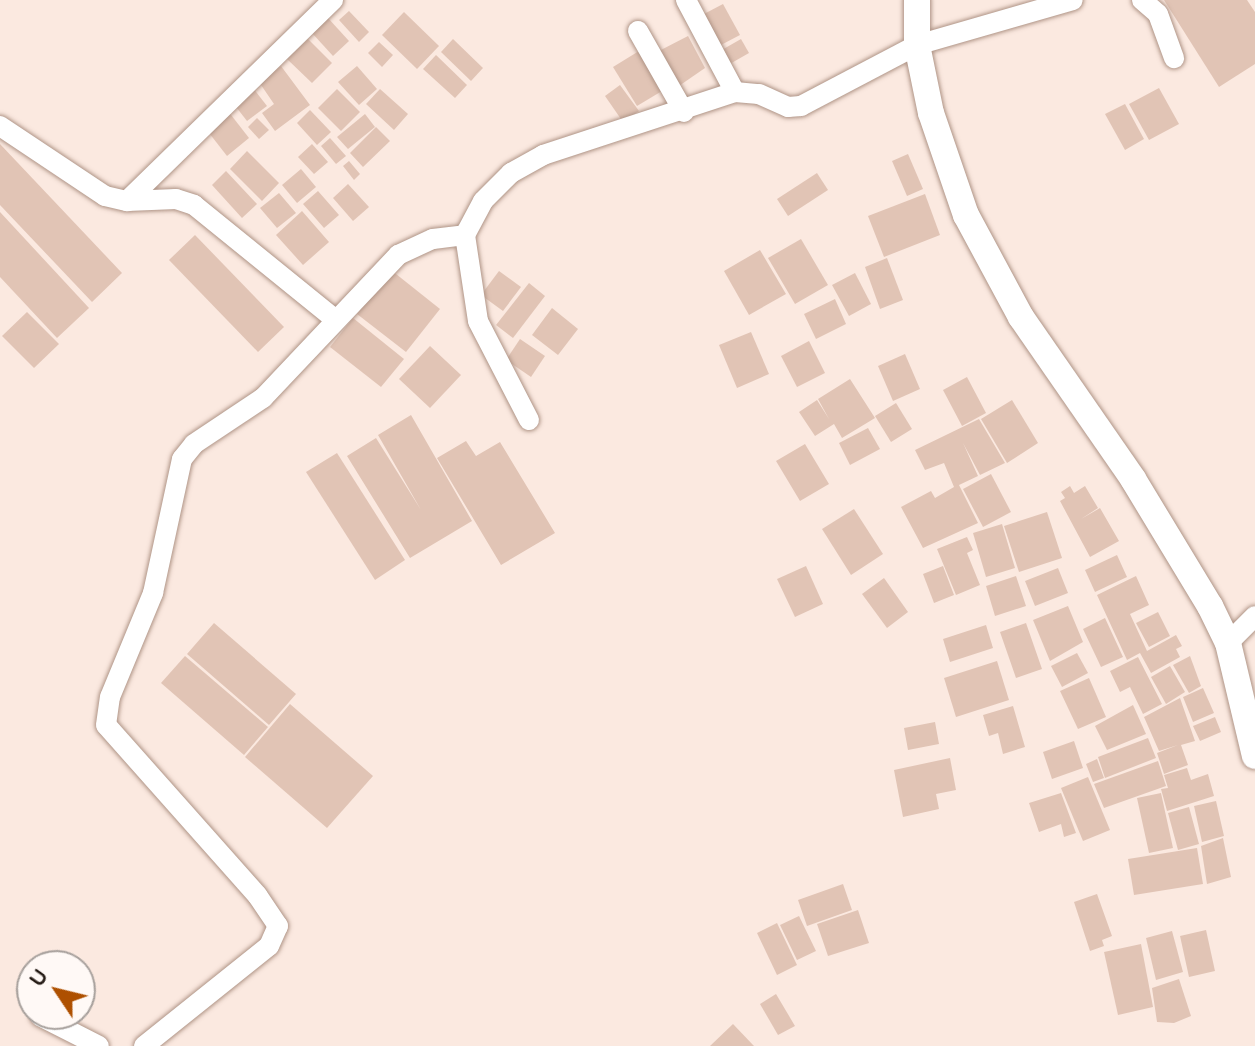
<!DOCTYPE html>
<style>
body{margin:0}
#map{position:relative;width:1255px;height:1046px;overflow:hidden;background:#fbe9e0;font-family:Quicksand,sans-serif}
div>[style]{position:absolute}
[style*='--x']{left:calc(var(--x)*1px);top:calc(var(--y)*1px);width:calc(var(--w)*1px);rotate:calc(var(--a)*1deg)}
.building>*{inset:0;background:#e1c4b5}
.roads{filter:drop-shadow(0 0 2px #af9486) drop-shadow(0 0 2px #af9486)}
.minor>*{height:20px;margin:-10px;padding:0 10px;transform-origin:10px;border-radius:10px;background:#fff}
.tertiary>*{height:26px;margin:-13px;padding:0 13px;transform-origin:13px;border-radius:13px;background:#fff}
span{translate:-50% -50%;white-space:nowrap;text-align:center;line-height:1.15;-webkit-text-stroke:8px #fff9f6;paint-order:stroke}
.north{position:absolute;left:16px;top:950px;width:80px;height:80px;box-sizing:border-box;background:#fff9f6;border:2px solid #a7a09c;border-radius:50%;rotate:305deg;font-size:22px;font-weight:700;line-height:32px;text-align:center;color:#241a14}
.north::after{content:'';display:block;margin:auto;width:28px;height:36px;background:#ae5000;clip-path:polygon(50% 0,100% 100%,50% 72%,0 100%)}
</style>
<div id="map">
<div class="building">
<div style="clip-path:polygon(1164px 0,1247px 0,1255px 12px,1255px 64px,1219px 87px)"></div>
<div style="clip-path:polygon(723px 4px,740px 35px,719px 46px,702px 15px)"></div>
<div style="clip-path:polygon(349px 11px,369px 32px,359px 42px,339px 20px)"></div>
<div style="clip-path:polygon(404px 12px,439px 46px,417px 69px,382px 35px)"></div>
<div style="clip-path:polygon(328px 18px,349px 41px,333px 56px,312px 33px)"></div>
<div style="clip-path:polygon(688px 36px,705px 68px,676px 88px,657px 52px)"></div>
<div style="clip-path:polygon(308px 39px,332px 63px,312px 83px,287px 59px)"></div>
<div style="clip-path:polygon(453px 39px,483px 68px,471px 81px,441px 52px)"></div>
<div style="clip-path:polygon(741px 39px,749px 53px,728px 65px,720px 51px)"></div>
<div style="clip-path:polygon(379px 42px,393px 55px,382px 67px,368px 53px)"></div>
<div style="clip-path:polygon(639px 51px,662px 91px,637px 106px,613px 67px)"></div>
<div style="clip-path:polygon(436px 55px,467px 85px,455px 98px,423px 69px)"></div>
<div style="clip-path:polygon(281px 66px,310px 105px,275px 131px,262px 113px,274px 104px,259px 82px)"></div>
<div style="clip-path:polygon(357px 66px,377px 89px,359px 105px,338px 82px)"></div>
<div style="clip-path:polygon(620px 85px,639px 111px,623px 122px,605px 96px)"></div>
<div style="clip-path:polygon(253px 88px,267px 106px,247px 121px,233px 103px)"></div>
<div style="clip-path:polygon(1159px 88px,1179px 124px,1149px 140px,1129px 104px)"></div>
<div style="clip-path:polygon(337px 89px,360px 112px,341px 131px,318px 108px)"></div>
<div style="clip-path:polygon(380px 89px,408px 114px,394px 130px,366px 104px)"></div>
<div style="clip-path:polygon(1125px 104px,1144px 139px,1125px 150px,1105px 114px)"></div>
<div style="clip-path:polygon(310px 110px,331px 132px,317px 145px,297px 123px)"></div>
<div style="clip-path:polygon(228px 111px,249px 138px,227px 156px,206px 129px)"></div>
<div style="clip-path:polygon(365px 114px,375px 127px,348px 149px,337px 137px)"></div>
<div style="clip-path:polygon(257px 118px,269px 130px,259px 139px,248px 127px)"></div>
<div style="clip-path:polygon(376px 127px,390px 141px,363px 167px,350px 153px)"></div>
<div style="clip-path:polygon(330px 138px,346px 156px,336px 164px,321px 146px)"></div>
<div style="clip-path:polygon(0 144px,122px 273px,92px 302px,0 205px)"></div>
<div style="clip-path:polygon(312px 144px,328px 162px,314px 174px,298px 157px)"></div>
<div style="clip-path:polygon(247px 151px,279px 183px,262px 201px,230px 169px)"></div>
<div style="clip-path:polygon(908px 154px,923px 189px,907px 196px,892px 161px)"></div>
<div style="clip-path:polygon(349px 161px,360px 174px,354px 180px,343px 166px)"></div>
<div style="clip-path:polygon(301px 169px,316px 187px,297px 203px,282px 185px)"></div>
<div style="clip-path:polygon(226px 171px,257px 204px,242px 218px,212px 185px)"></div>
<div style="clip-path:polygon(817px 173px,828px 190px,788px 216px,777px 199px)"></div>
<div style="clip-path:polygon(348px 184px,369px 207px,353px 221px,333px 198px)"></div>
<div style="clip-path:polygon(318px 191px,339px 215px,324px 228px,303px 204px)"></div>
<div style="clip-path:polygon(279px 193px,296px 213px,277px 228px,260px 208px)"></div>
<div style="clip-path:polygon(925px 194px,940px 235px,884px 257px,868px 216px)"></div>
<div style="clip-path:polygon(302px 211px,329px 242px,303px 265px,276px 235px)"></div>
<div style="clip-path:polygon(0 212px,89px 308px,57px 338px,0 277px)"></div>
<div style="clip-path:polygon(195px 235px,284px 327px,258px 352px,169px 260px)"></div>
<div style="clip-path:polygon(801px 239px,828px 285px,795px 304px,768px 258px)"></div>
<div style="clip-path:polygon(760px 250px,786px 294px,749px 315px,724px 271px)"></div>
<div style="clip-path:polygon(887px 258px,903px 300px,880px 309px,865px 267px)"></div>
<div style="clip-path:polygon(391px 270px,440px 309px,406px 352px,357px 314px)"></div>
<div style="clip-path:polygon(499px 271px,521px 287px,503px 311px,481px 295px)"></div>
<div style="clip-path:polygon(855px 273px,871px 304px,849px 316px,832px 285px)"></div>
<div style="clip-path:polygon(529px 283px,545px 296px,513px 338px,496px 325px)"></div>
<div style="clip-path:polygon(835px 299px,846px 324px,816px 339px,804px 314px)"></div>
<div style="clip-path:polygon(552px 308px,578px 329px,558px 355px,532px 335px)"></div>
<div style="clip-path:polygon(27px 312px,59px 344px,34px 368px,2px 336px)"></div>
<div style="clip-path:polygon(353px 318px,404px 359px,381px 387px,330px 347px)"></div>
<div style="clip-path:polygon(751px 332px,769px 374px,737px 388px,719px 345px)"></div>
<div style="clip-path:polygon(520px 339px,545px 356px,531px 377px,506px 360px)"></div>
<div style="clip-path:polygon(809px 341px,825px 373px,797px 387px,781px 356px)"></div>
<div style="clip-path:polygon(430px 346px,461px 375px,430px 408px,399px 379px)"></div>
<div style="clip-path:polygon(905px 354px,920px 389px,893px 401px,878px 366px)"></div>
<div style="clip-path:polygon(967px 377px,986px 413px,962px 426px,943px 390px)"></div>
<div style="clip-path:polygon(850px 379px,875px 418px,842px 438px,834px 424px,815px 436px,799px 412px,817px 400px,829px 419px,818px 399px)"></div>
<div style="clip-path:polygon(1012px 400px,1038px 443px,1007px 463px,981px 419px)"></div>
<div style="clip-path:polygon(896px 403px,912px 429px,891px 442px,875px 416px)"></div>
<div style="clip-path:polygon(411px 415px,472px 521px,410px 558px,347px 456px,376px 438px,421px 510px,378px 435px)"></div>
<div style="clip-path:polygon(979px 419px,1005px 463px,980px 475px,963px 443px,978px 476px,959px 485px,978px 523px,923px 548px,901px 507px,931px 491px,935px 498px,954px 487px,944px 463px,925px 470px,915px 450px)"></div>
<div style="clip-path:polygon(868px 428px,880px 449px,850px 465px,839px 443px)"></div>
<div style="clip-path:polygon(466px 441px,476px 456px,500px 442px,555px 533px,501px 565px,437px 458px)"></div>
<div style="clip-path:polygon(805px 444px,829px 484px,800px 501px,776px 461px)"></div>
<div style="clip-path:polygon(337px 453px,405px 560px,375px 580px,306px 472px)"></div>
<div style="clip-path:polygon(991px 474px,1011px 512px,983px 527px,963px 489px)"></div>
<div style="clip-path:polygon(1070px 486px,1074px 493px,1085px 486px,1098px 508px,1081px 519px,1100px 508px,1119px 541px,1090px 557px,1060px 501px,1065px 498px,1061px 492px)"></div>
<div style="clip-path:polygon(854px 509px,883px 554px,851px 575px,822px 529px)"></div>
<div style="clip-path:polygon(1047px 512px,1062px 558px,1019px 572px,1004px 526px)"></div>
<div style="clip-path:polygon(1002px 524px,1015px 568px,986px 577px,973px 533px)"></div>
<div style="clip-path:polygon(967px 537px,973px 550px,967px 553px,980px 585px,956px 595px,937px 549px)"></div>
<div style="clip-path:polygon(1117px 555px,1127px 577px,1095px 592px,1085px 570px)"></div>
<div style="clip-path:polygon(806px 566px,823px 604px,795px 617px,777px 579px)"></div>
<div style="clip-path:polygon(943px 566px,954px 595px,934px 603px,923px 574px)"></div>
<div style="clip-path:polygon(1058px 568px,1068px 593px,1035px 606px,1025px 581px)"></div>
<div style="clip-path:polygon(1016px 576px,1026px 606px,995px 616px,986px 586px)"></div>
<div style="clip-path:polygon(1136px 576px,1149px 605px,1130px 614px,1147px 651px,1176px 635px,1182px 646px,1176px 649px,1180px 657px,1151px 673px,1140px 653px,1127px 660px,1097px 595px)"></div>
<div style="clip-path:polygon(884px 578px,908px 612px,887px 628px,862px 594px)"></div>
<div style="clip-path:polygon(1068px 606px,1083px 642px,1050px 661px,1033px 620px)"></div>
<div style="clip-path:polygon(1158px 612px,1170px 636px,1149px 647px,1136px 623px)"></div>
<div style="clip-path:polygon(1105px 618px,1123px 657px,1101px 667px,1083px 629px)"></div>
<div style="clip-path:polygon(214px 623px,296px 694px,269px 725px,187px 654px)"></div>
<div style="clip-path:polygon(1026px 623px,1042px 669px,1016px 678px,1000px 632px)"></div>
<div style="clip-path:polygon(986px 625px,993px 648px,950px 662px,943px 639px)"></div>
<div style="clip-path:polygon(1077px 653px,1088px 673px,1062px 687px,1051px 666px)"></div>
<div style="clip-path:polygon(185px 656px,268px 727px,244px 755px,161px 683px)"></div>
<div style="clip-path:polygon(1190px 656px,1201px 686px,1189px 693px,1173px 665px)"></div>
<div style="clip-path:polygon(1138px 657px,1162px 704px,1143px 714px,1130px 687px,1120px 692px,1110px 671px)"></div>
<div style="clip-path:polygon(997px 661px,1009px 700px,956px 717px,944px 678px)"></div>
<div style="clip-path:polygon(1170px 666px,1185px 692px,1166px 704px,1151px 677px)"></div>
<div style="clip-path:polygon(1089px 678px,1106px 717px,1078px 729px,1060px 691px)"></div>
<div style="clip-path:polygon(1203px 688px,1214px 713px,1193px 722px,1183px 697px)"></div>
<div style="clip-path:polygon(1180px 698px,1195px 741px,1181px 745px,1188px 765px,1164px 774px,1157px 753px,1178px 745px,1159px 751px,1144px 717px)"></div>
<div style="clip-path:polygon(290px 704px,373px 776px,327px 828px,245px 757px)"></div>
<div style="clip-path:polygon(1133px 705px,1146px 734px,1107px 750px,1095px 726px)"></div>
<div style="clip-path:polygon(1013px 706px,1025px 747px,1003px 754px,998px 733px,989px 736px,983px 715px)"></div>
<div style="clip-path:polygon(1215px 717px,1221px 732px,1200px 741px,1193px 726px)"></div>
<div style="clip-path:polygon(935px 722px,939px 744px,908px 750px,904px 728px)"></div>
<div style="clip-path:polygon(1148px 738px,1156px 758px,1105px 778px,1098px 757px)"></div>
<div style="clip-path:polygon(1074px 741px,1083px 768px,1052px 779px,1043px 752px)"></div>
<div style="clip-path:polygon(950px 758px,956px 790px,936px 794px,939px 809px,903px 817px,894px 770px)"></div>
<div style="clip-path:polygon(1097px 759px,1104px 778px,1093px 782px,1086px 764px)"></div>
<div style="clip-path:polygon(1158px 761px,1166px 786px,1104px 808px,1094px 784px)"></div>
<div style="clip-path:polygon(1187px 768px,1191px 780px,1208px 774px,1214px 796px,1167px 811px,1161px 789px,1168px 788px,1164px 775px)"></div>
<div style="clip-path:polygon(1088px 777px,1110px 830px,1083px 841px,1061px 788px)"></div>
<div style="clip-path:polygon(1061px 793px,1076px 833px,1064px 837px,1061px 824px,1039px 832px,1029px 803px)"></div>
<div style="clip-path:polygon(1161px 793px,1173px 848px,1149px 853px,1137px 798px)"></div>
<div style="clip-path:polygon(1216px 801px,1224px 836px,1202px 842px,1194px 806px)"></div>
<div style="clip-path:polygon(1189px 807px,1199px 844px,1178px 850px,1168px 813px)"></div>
<div style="clip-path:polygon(1223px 838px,1231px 877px,1207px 884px,1201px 846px)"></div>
<div style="clip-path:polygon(1197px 848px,1203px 884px,1134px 895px,1128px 859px)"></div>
<div style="clip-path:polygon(843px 884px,852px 910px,807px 926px,798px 900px)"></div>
<div style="clip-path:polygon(1097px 894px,1112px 936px,1102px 940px,1104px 946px,1090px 951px,1074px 902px)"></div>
<div style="clip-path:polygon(858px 910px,869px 943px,828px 956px,817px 924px)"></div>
<div style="clip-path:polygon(799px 916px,816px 951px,797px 960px,780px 925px)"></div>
<div style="clip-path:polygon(777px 923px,797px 965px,777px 975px,757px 933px)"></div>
<div style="clip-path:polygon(1206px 930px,1215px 971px,1189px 977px,1180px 936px)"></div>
<div style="clip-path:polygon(1172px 931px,1183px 972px,1156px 980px,1146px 938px)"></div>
<div style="clip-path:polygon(1141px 944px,1153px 1007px,1118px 1015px,1104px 952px)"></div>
<div style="clip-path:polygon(1179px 979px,1191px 1016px,1174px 1023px,1157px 1022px,1152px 988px)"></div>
<div style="clip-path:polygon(776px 994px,795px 1026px,778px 1035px,760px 1004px)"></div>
<div style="clip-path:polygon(733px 1024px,754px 1046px,710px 1046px)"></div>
</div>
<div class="roads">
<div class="minor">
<div style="--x:686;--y:0;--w:104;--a:62"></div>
<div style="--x:1142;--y:0;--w:21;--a:41"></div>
<div style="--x:1158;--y:14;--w:47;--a:70"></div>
<div style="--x:638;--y:31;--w:93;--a:60.4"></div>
<div style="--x:0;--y:126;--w:126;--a:33.7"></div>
<div style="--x:105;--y:196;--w:23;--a:13"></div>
<div style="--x:127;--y:201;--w:49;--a:-2.3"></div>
<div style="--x:176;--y:199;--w:19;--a:18"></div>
<div style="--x:194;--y:205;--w:183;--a:39"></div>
<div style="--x:127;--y:201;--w:288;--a:-44.3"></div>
<div style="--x:529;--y:420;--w:111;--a:-117.3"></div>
<div style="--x:478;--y:321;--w:87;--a:-98.6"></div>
<div style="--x:465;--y:235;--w:38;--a:-62"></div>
<div style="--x:483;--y:201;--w:40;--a:-45"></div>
<div style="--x:511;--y:173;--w:37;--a:-29"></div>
<div style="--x:543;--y:155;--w:202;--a:-18.2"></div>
<div style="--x:735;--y:92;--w:24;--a:5"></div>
<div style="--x:759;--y:94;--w:32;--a:24"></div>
<div style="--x:788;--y:107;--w:13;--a:-4"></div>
<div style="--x:801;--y:106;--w:131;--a:-27.7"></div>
<div style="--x:917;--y:45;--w:162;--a:-16.1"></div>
<div style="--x:1228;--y:643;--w:38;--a:-45"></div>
<div style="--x:40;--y:1016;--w:66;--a:27"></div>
<div style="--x:144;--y:1046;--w:160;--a:-38.7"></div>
<div style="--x:269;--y:946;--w:22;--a:-66"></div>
<div style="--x:278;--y:926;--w:37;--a:-124"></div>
<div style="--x:257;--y:895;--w:227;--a:-131.6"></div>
<div style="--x:106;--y:725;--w:28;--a:-82"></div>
<div style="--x:110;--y:697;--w:113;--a:-67.5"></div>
<div style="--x:153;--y:593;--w:137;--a:-77.8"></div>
<div style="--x:182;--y:459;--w:19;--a:-51"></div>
<div style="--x:194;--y:444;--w:83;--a:-33.7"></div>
<div style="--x:263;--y:398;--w:197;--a:-46.6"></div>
<div style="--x:398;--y:255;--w:38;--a:-25"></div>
<div style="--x:433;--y:239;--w:32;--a:-7"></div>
</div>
<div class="tertiary">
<div style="--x:917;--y:0;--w:45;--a:90"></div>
<div style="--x:917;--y:45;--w:69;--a:78.4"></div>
<div style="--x:931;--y:113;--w:108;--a:71.1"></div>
<div style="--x:966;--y:215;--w:116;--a:61.7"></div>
<div style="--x:1021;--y:317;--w:197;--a:55.3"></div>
<div style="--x:1133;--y:479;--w:149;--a:58.8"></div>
<div style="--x:1210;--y:606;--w:41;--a:64.1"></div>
<div style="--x:1228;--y:643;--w:116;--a:76.6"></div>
</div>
</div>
<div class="north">U</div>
</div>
